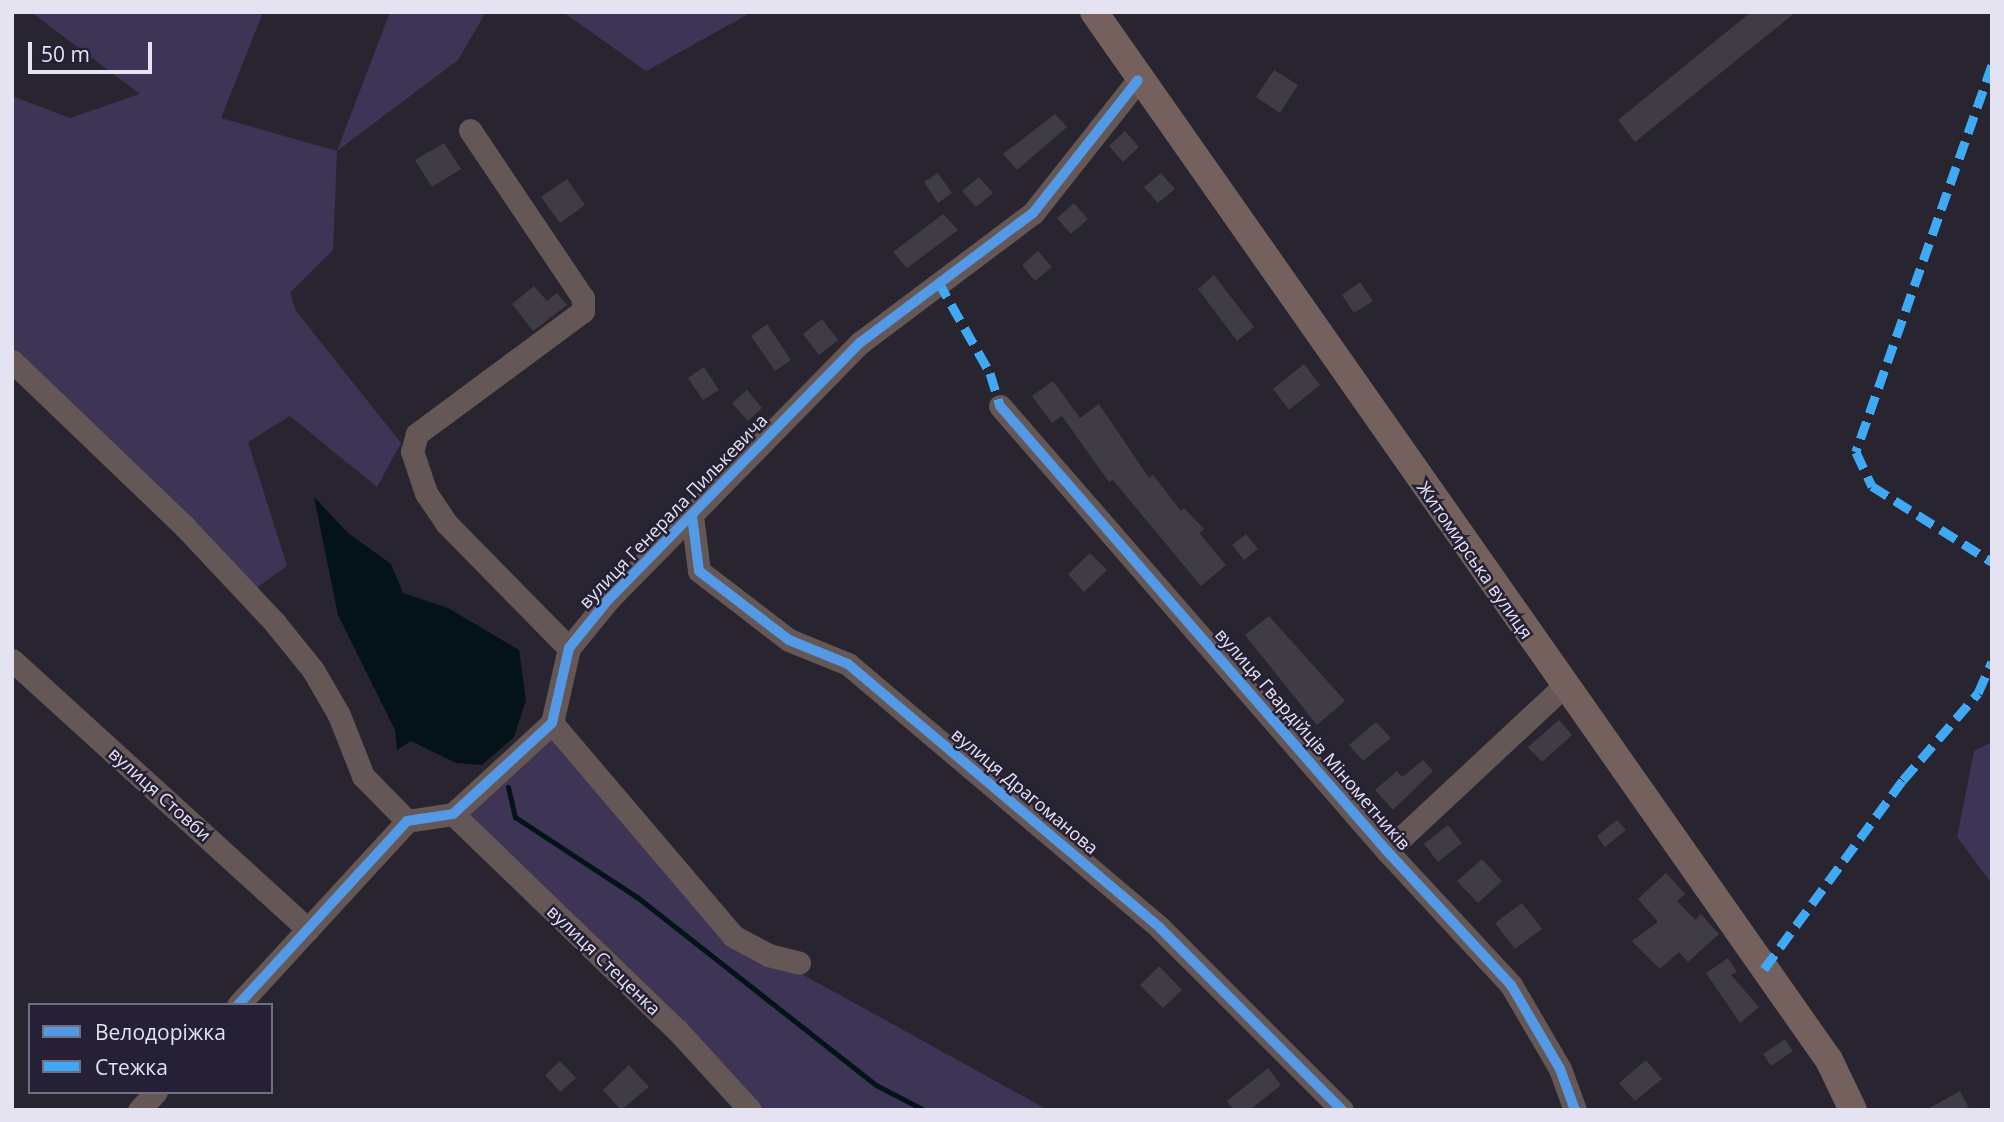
<!DOCTYPE html>
<meta charset="utf-8">
<style>
body{margin:0}
#map{position:relative;width:2004px;height:1122px;overflow:hidden;background:#282531;font-family:"Open Sans",sans-serif}
div>[style]{position:absolute}
[style*='--x']{left:calc(var(--x)*1px);top:calc(var(--y)*1px);width:calc(var(--w)*1px);rotate:calc(var(--a)*1deg)}
.green>*{inset:0;background:#3e3556}
.water>*{inset:0;background:#041318}
.stream>*{height:5px;margin:-2.5px;padding:0 2.5px;transform-origin:2.5px;border-radius:2.5px;background:#041318}
.building>*{inset:0;background:#3f3c46}
.minor>*{height:23px;margin:-11.5px;padding:0 11.5px;transform-origin:11.5px;border-radius:11.5px;background:#655755}
.major>*{height:28px;margin:-14px;padding:0 14px;transform-origin:14px;border-radius:14px;background:#74605c}
.quiet>*{height:9px;margin-top:-4.5px;transform-origin:0;background:repeating-linear-gradient(90deg,#3fa9f5 0 18px,transparent 0 27px)}
.cycleway>*{height:10px;margin:-5px;padding:0 5px;transform-origin:5px;border-radius:5px;background:#5399e6}
span{translate:-50% -50%;white-space:nowrap;text-align:center;line-height:1.15;-webkit-text-stroke:5px #252036;paint-order:stroke}
.street-label{font-size:18px;color:#e5e2f1}
.frame{position:absolute;inset:0;border:14px solid #e5e2f1;pointer-events:none}
.legend{position:absolute;left:28px;top:1003px;width:245px;height:91px;box-sizing:border-box;background:#252036;border:2px solid #726e81;margin:0;padding:9px 12px;list-style:none;font-size:21px;color:#e5e2f1}
.legend li{display:flex;align-items:center;gap:14px;height:35px}
.legend b{width:35px;border:2px solid #726e81}
.scale{position:absolute;left:28px;top:42px;width:124px;height:32px;box-sizing:border-box;border:4px solid #e5e2f1;border-top:0;padding-left:9px;font-size:21px;line-height:24px;white-space:nowrap;color:#e5e2f1;-webkit-text-stroke:5px #252036;paint-order:stroke}
</style>
<div id="map">
<div class="green">
<div style="clip-path:polygon(31px 12px,263px 12px,221px 118px,337px 151px,390px 12px,486px 12px,458px 60px,337px 151px,333px 250px,290px 293px,296px 311px,401px 443px,377px 487px,290px 416px,248px 442px,287px 566px,248px 594px,12px 361px,12px 96px,70px 118px,140px 94px)"></div>
<div style="clip-path:polygon(563px 12px,752px 12px,646px 71px)"></div>
<div style="clip-path:polygon(552px 723px,733px 936px,1048px 1110px,750px 1110px,453px 814px)"></div>
<div style="clip-path:polygon(1992px 742px,1992px 884px,1957px 837px,1974px 751px)"></div>
</div>
<div class="water">
<div style="clip-path:polygon(314px 497px,348px 533px,391px 564px,403px 593px,448px 608px,519px 650px,526px 700px,514px 737px,482px 765px,456px 763px,411px 741px,397px 750px,395px 730px,338px 615px)"></div>
</div>
<div class="stream">
<div style="--x:508;--y:787;--w:31;--a:77"></div>
<div style="--x:515;--y:817;--w:146;--a:33.3"></div>
<div style="--x:637;--y:897;--w:304;--a:38.2"></div>
<div style="--x:876;--y:1085;--w:54;--a:27.5"></div>
</div>
<div class="building">
<div style="clip-path:polygon(1751px 12px,1796px 12px,1635px 142px,1618px 120px)"></div>
<div style="clip-path:polygon(1274px 70px,1298px 85px,1280px 113px,1256px 97px)"></div>
<div style="clip-path:polygon(1055px 114px,1067px 127px,1017px 170px,1003px 154px)"></div>
<div style="clip-path:polygon(1125px 131px,1139px 147px,1123px 162px,1109px 146px)"></div>
<div style="clip-path:polygon(444px 143px,461px 169px,432px 187px,415px 160px)"></div>
<div style="clip-path:polygon(938px 173px,952px 193px,938px 203px,924px 182px)"></div>
<div style="clip-path:polygon(1161px 173px,1175px 189px,1158px 203px,1144px 187px)"></div>
<div style="clip-path:polygon(979px 177px,993px 193px,976px 207px,962px 191px)"></div>
<div style="clip-path:polygon(567px 179px,585px 205px,560px 223px,541px 197px)"></div>
<div style="clip-path:polygon(1074px 203px,1088px 219px,1071px 234px,1057px 218px)"></div>
<div style="clip-path:polygon(943px 214px,958px 230px,907px 268px,893px 252px)"></div>
<div style="clip-path:polygon(1038px 251px,1052px 267px,1035px 281px,1022px 265px)"></div>
<div style="clip-path:polygon(1214px 275px,1254px 327px,1237px 341px,1198px 289px)"></div>
<div style="clip-path:polygon(1360px 282px,1373px 301px,1354px 313px,1342px 295px)"></div>
<div style="clip-path:polygon(534px 286px,547px 301px,557px 293px,567px 305px,533px 331px,512px 304px)"></div>
<div style="clip-path:polygon(822px 319px,838px 340px,819px 355px,803px 334px)"></div>
<div style="clip-path:polygon(767px 324px,791px 360px,775px 371px,751px 336px)"></div>
<div style="clip-path:polygon(1304px 364px,1320px 385px,1289px 410px,1273px 389px)"></div>
<div style="clip-path:polygon(704px 367px,719px 390px,703px 400px,688px 378px)"></div>
<div style="clip-path:polygon(1053px 381px,1080px 418px,1099px 404px,1149px 478px,1153px 475px,1181px 511px,1184px 508px,1204px 529px,1199px 533px,1226px 565px,1201px 586px,1113px 480px,1109px 482px,1062px 416px,1052px 423px,1032px 396px)"></div>
<div style="clip-path:polygon(747px 390px,762px 408px,748px 421px,732px 403px)"></div>
<div style="clip-path:polygon(1246px 534px,1258px 549px,1244px 560px,1232px 545px)"></div>
<div style="clip-path:polygon(1090px 553px,1107px 570px,1084px 592px,1068px 574px)"></div>
<div style="clip-path:polygon(1269px 616px,1345px 701px,1317px 725px,1245px 635px)"></div>
<div style="clip-path:polygon(1559px 720px,1572px 735px,1542px 762px,1528px 747px)"></div>
<div style="clip-path:polygon(1376px 722px,1391px 738px,1363px 761px,1349px 745px)"></div>
<div style="clip-path:polygon(1423px 760px,1433px 771px,1393px 810px,1375px 790px,1397px 771px,1402px 777px)"></div>
<div style="clip-path:polygon(1617px 820px,1626px 830px,1605px 847px,1597px 836px)"></div>
<div style="clip-path:polygon(1448px 825px,1462px 843px,1438px 862px,1424px 844px)"></div>
<div style="clip-path:polygon(1482px 859px,1502px 881px,1478px 903px,1457px 881px)"></div>
<div style="clip-path:polygon(1666px 873px,1685px 894px,1677px 901px,1695px 920px,1701px 914px,1719px 934px,1688px 962px,1679px 952px,1660px 969px,1632px 941px,1658px 922px,1638px 899px)"></div>
<div style="clip-path:polygon(1522px 903px,1542px 929px,1515px 949px,1495px 923px)"></div>
<div style="clip-path:polygon(1728px 958px,1737px 972px,1731px 975px,1759px 1007px,1740px 1023px,1706px 973px)"></div>
<div style="clip-path:polygon(1159px 966px,1182px 990px,1163px 1008px,1140px 985px)"></div>
<div style="clip-path:polygon(1785px 1039px,1793px 1051px,1771px 1066px,1763px 1054px)"></div>
<div style="clip-path:polygon(1646px 1060px,1662px 1079px,1635px 1101px,1619px 1083px)"></div>
<div style="clip-path:polygon(560px 1061px,576px 1078px,560px 1092px,545px 1075px)"></div>
<div style="clip-path:polygon(629px 1065px,649px 1087px,621px 1110px,603px 1090px)"></div>
<div style="clip-path:polygon(1268px 1068px,1281px 1085px,1250px 1110px,1234px 1110px,1227px 1101px)"></div>
<div style="clip-path:polygon(1960px 1091px,1970px 1110px,1926px 1110px)"></div>
</div>
<div class="minor">
<div style="--x:470;--y:130;--w:202;--a:56.1"></div>
<div style="--x:583;--y:298;--w:13;--a:90"></div>
<div style="--x:583;--y:311;--w:207;--a:143.5"></div>
<div style="--x:417;--y:434;--w:18;--a:106"></div>
<div style="--x:412;--y:451;--w:44;--a:71.6"></div>
<div style="--x:426;--y:493;--w:37;--a:56"></div>
<div style="--x:447;--y:524;--w:174;--a:45.5"></div>
<div style="--x:12;--y:361;--w:240;--a:43.8"></div>
<div style="--x:185;--y:527;--w:132;--a:46.8"></div>
<div style="--x:275;--y:623;--w:60;--a:51"></div>
<div style="--x:313;--y:670;--w:52;--a:60"></div>
<div style="--x:339;--y:715;--w:66;--a:68.5"></div>
<div style="--x:363;--y:776;--w:63;--a:45.6"></div>
<div style="--x:1000;--y:406;--w:590;--a:48.99"></div>
<div style="--x:1387;--y:851;--w:183;--a:47.2"></div>
<div style="--x:1511;--y:985;--w:97;--a:59.7"></div>
<div style="--x:1560;--y:1069;--w:44;--a:69.9"></div>
<div style="--x:692;--y:516;--w:55;--a:82.7"></div>
<div style="--x:699;--y:571;--w:113;--a:37.5"></div>
<div style="--x:789;--y:640;--w:64;--a:22.1"></div>
<div style="--x:848;--y:664;--w:409;--a:40.2"></div>
<div style="--x:1160;--y:928;--w:257;--a:45"></div>
<div style="--x:12;--y:660;--w:400;--a:42.3"></div>
<div style="--x:552;--y:723;--w:280;--a:49.6"></div>
<div style="--x:733;--y:936;--w:40;--a:28"></div>
<div style="--x:768;--y:955;--w:32;--a:14"></div>
<div style="--x:453;--y:814;--w:311;--a:44"></div>
<div style="--x:677;--y:1030;--w:108;--a:47.6"></div>
<div style="--x:1387;--y:851;--w:241;--a:-43"></div>
<div style="--x:238;--y:1005;--w:250;--a:-47.4"></div>
<div style="--x:407;--y:821;--w:47;--a:-8.7"></div>
<div style="--x:453;--y:814;--w:134;--a:-42.6"></div>
<div style="--x:552;--y:723;--w:77;--a:-77.2"></div>
<div style="--x:569;--y:648;--w:62;--a:-50.9"></div>
<div style="--x:608;--y:600;--w:361;--a:-45.6"></div>
<div style="--x:861;--y:342;--w:215;--a:-36.9"></div>
<div style="--x:1033;--y:213;--w:169;--a:-51.7"></div>
<div style="--x:139;--y:1110;--w:25;--a:-47"></div>
</div>
<div class="major">
<div style="--x:1094;--y:12;--w:1280;--a:54.96"></div>
<div style="--x:1829;--y:1060;--w:55;--a:64.4"></div>
</div>
<div class="quiet">
<div style="--x:1992;--y:65;--w:410;--a:109.4"></div>
<div style="--x:1856;--y:452;--w:38;--a:65"></div>
<div style="--x:1872;--y:486;--w:142;--a:32.3"></div>
<div style="--x:938;--y:281;--w:106;--a:60.5"></div>
<div style="--x:990;--y:373;--w:34;--a:73"></div>
<div style="--x:1764;--y:969;--w:235;--a:-53.7"></div>
<div style="--x:1903;--y:780;--w:115;--a:-49.2"></div>
<div style="--x:1978;--y:693;--w:34;--a:-66"></div>
</div>
<div class="cycleway">
<div style="--x:1000;--y:406;--w:590;--a:48.99"></div>
<div style="--x:1387;--y:851;--w:183;--a:47.2"></div>
<div style="--x:1511;--y:985;--w:97;--a:59.7"></div>
<div style="--x:1560;--y:1069;--w:44;--a:69.9"></div>
<div style="--x:692;--y:516;--w:55;--a:82.7"></div>
<div style="--x:699;--y:571;--w:113;--a:37.5"></div>
<div style="--x:789;--y:640;--w:64;--a:22.1"></div>
<div style="--x:848;--y:664;--w:409;--a:40.2"></div>
<div style="--x:1160;--y:928;--w:257;--a:45"></div>
<div style="--x:238;--y:1005;--w:250;--a:-47.4"></div>
<div style="--x:407;--y:821;--w:47;--a:-8.7"></div>
<div style="--x:453;--y:814;--w:134;--a:-42.6"></div>
<div style="--x:552;--y:723;--w:77;--a:-77.2"></div>
<div style="--x:569;--y:648;--w:62;--a:-50.9"></div>
<div style="--x:608;--y:600;--w:361;--a:-45.6"></div>
<div style="--x:861;--y:342;--w:215;--a:-36.9"></div>
<div style="--x:1033;--y:213;--w:169;--a:-51.7"></div>
</div>
<div class="street-label">
<span style="left:673px;top:511px;rotate:-46deg">вулиця Генерала Пилькевича</span>
<span style="left:1475px;top:560px;rotate:55deg">Житомирська вулиця</span>
<span style="left:1313px;top:739px;rotate:49deg">вулиця Гвардійців Мінометників</span>
<span style="left:1025px;top:791px;rotate:40deg">вулиця Драгоманова</span>
<span style="left:160px;top:794px;rotate:42deg">вулиця Стовби</span>
<span style="left:604px;top:960px;rotate:44deg">вулиця Стеценка</span>
</div>
<div class="frame"></div>
<ul class="legend">
<li><b style="height:9px;background:#5399e6"></b>Велодоріжка</li>
<li><b style="height:9px;background:#3fa9f5"></b>Стежка</li>
</ul>
<div class="scale">50 m</div>
</div>
